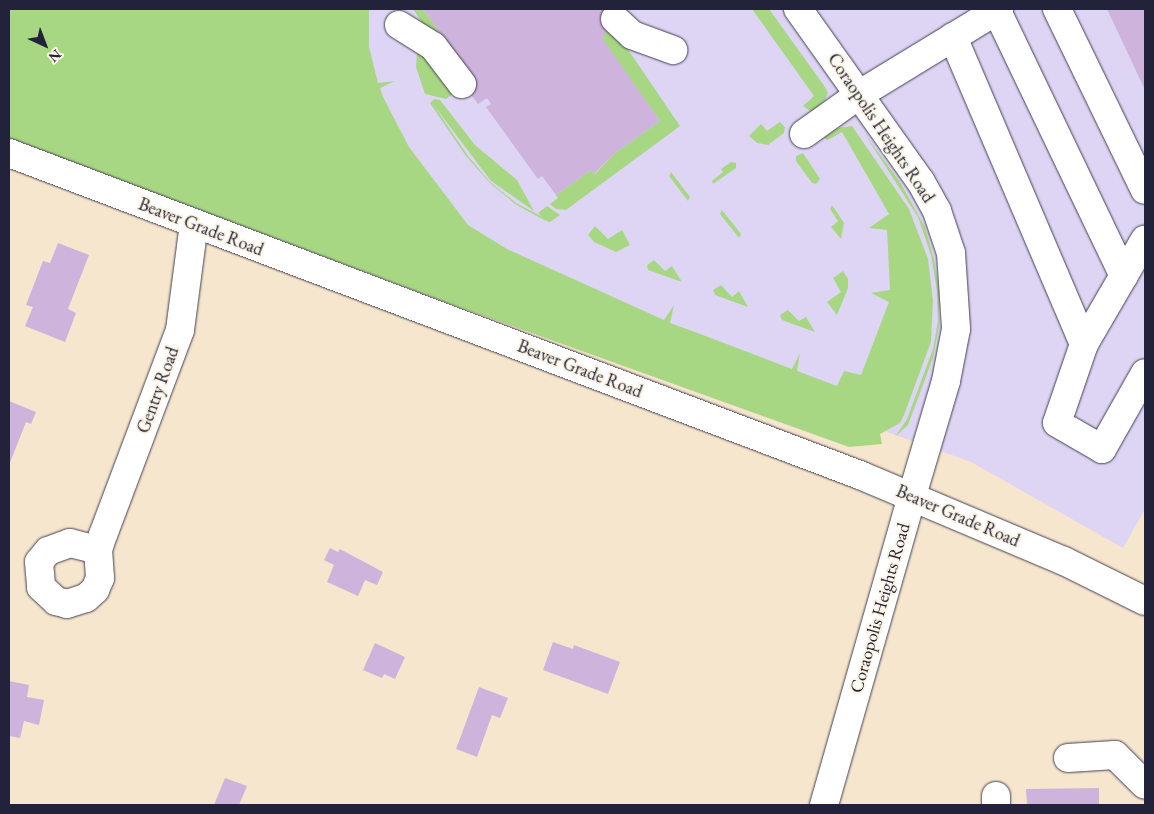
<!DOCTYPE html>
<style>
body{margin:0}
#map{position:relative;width:1154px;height:814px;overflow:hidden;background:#f6e6cd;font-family:"EB Garamond",serif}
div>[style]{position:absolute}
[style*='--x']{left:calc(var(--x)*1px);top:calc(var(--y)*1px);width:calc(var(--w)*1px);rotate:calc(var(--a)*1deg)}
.built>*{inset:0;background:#ded5f5}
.green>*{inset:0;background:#a8d784}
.building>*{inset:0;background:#ceb3dd}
.roads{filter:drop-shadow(0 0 1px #423f51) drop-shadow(0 0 1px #423f51)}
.minor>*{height:28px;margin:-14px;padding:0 14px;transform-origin:14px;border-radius:14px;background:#fff}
.major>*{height:28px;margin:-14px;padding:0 14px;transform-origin:14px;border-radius:14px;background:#fff}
span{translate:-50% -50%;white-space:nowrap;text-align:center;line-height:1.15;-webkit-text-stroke:4px #fcf5e5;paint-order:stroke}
.street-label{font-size:18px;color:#22223b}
.frame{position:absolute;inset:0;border:10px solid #22223b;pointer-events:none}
.north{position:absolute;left:20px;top:20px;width:50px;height:50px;-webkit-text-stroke:4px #fcf5e5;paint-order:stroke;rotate:137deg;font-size:14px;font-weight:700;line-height:20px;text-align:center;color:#22223b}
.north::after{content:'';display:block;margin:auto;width:18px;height:22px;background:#22223b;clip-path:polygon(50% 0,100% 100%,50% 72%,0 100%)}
</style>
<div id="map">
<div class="built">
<div style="clip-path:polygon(352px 9px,1145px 9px,1145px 509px,1123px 548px,971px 462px,425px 267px)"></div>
</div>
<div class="green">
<div style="clip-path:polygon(9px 9px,369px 9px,369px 47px,378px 83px,395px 81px,380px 88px,383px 97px,409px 147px,468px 225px,507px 249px,664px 320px,674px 305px,670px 323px,695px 332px,792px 369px,800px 353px,797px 371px,837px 386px,844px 371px,861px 375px,889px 302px,871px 293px,890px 290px,887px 230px,869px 228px,889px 214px,842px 132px,828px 140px,824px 138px,838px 128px,852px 126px,909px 209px,928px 259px,933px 301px,931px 342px,904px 415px,900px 423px,880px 434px,882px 444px,849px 447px,437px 299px,9px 138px)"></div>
<div style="clip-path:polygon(413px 9px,423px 9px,440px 33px,423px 24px)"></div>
<div style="clip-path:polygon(752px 9px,769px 9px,825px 87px,828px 93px,825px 100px,812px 112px,803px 106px,814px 96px)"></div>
<div style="clip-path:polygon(607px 29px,627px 48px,680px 126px,566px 210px,556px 209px,550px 204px,558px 198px,556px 195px,591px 170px,595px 174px,615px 153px,660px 121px,606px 45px,602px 38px)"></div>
<div style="clip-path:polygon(417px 53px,421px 53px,454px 93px,446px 99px,425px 94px,416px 67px)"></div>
<div style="clip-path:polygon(434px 99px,440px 100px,475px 145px,517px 180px,534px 211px,491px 181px,432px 103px,468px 156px,490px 182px,516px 203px,543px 217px,538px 213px,547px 206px,560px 215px,550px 222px,544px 220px,515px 204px,490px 183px,466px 156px,434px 109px,430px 103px)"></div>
<div style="clip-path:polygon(780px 122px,785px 127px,784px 133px,768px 145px,757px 143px,749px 136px,761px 124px,767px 131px)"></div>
<div style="clip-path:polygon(864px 133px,900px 182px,925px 227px,934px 259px,939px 291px,939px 327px,933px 358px,908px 425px,895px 437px,907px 419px,933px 349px,938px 321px,937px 290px,931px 255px,918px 217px)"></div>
<div style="clip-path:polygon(803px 153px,820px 179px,816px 184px,812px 183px,796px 161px,796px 156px)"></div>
<div style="clip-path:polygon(731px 162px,736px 163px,736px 168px,713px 184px,712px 181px,723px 172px,721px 169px)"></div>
<div style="clip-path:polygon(671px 172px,690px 197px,688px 201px,669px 176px)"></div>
<div style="clip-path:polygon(832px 205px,844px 223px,841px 239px,831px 227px,838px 221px,830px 209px)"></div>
<div style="clip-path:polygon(722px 210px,741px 234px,739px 238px,720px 214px)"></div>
<div style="clip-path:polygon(595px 226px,608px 239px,622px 230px,630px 245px,616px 252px,594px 242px,588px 235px)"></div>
<div style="clip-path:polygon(654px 260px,665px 271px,672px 266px,682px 282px,648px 270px,647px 265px)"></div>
<div style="clip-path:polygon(843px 271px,848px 279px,848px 288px,837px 315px,827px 302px,841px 292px,833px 278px)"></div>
<div style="clip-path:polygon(721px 285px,732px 297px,739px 291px,748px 307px,715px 295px,713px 290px)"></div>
<div style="clip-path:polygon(788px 310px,799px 321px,806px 317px,815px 332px,782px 320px,780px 315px)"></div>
</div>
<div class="building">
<div style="clip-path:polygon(423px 9px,625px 9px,602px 38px,660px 121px,615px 153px,594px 174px,591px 170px,556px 195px,542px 176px,538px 179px,486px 107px,491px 104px,487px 98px,478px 104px,465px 87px,474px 81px)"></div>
<div style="clip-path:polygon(1107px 9px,1145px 9px,1145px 90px)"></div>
<div style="clip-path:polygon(58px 243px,89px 255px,68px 309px,76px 313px,65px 342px,25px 326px,33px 307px,26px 305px,43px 261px,50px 263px)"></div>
<div style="clip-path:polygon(9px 401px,36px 412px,31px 424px,26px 422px,9px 465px)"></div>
<div style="clip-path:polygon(330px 548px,338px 552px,340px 549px,383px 572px,377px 585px,365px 580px,358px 596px,327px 582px,334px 565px,324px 560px)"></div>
<div style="clip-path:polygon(553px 642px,573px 649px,574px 645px,620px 662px,608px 694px,543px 670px)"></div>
<div style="clip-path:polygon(375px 643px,405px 657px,395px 679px,384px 674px,382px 678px,363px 670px)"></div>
<div style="clip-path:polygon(9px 681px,29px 685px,27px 697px,44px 700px,39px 725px,24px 721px,20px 738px,9px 736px)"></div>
<div style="clip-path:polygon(479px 687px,508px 698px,500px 718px,492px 715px,477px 757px,456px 749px)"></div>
<div style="clip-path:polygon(225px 778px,247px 786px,239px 805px,214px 805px)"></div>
<div style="clip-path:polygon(1099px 788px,1099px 805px,1027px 805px,1026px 789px)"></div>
</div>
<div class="roads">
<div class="minor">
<div style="--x:996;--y:9;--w:296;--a:64.4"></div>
<div style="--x:1057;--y:9;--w:201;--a:64.1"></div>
<div style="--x:615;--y:19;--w:23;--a:43"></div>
<div style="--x:632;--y:35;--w:44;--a:20.1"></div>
<div style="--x:399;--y:25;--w:40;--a:32"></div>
<div style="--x:433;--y:46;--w:48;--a:52.7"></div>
<div style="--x:953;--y:37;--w:334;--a:66.9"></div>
<div style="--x:1084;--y:344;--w:83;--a:108.9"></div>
<div style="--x:1057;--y:423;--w:52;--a:30"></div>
<div style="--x:1102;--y:449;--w:87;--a:-60.5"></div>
<div style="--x:804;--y:134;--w:69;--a:-35.5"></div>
<div style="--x:860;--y:94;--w:163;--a:-31.4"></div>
<div style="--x:1084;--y:344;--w:121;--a:-59.8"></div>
<div style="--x:98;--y:550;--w:29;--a:-166"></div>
<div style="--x:70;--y:543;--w:23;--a:160"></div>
<div style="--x:48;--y:551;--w:14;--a:129"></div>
<div style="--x:39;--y:562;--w:25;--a:85"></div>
<div style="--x:41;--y:587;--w:21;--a:43"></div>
<div style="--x:56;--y:601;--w:11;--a:15"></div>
<div style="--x:67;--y:604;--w:20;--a:-18"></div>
<div style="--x:86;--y:598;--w:12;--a:-42"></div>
<div style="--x:95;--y:590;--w:13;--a:-67"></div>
<div style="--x:100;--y:578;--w:28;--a:-94"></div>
<div style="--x:98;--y:550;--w:16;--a:-72"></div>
<div style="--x:103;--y:535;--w:219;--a:-69.4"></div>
<div style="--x:180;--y:330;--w:107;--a:-82.5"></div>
<div style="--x:1068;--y:758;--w:47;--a:-3.7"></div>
<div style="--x:1115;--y:755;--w:42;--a:45"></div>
<div style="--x:996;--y:796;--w:9;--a:90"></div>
<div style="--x:824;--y:805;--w:321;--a:-74.1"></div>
</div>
<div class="major">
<div style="--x:798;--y:9;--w:212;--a:54.6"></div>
<div style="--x:921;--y:182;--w:33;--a:61"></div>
<div style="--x:937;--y:211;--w:44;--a:71.6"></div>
<div style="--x:951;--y:253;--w:76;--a:86.2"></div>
<div style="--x:956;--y:329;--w:53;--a:100.9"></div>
<div style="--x:946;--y:381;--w:120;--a:106.5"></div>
<div style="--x:9;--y:153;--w:910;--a:20.73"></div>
<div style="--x:860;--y:475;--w:221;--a:22.9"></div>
<div style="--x:1064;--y:561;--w:90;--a:26.3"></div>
</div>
</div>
<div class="street-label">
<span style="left:881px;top:128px;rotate:56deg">Coraopolis Heights Road</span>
<span style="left:201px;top:227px;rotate:21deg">Beaver Grade Road</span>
<span style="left:580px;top:369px;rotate:21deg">Beaver Grade Road</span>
<span style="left:158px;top:390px;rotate:-70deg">Gentry Road</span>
<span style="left:958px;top:516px;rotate:23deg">Beaver Grade Road</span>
<span style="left:880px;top:608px;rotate:-74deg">Coraopolis Heights Road</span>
</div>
<div class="frame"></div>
<div class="north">N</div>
</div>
